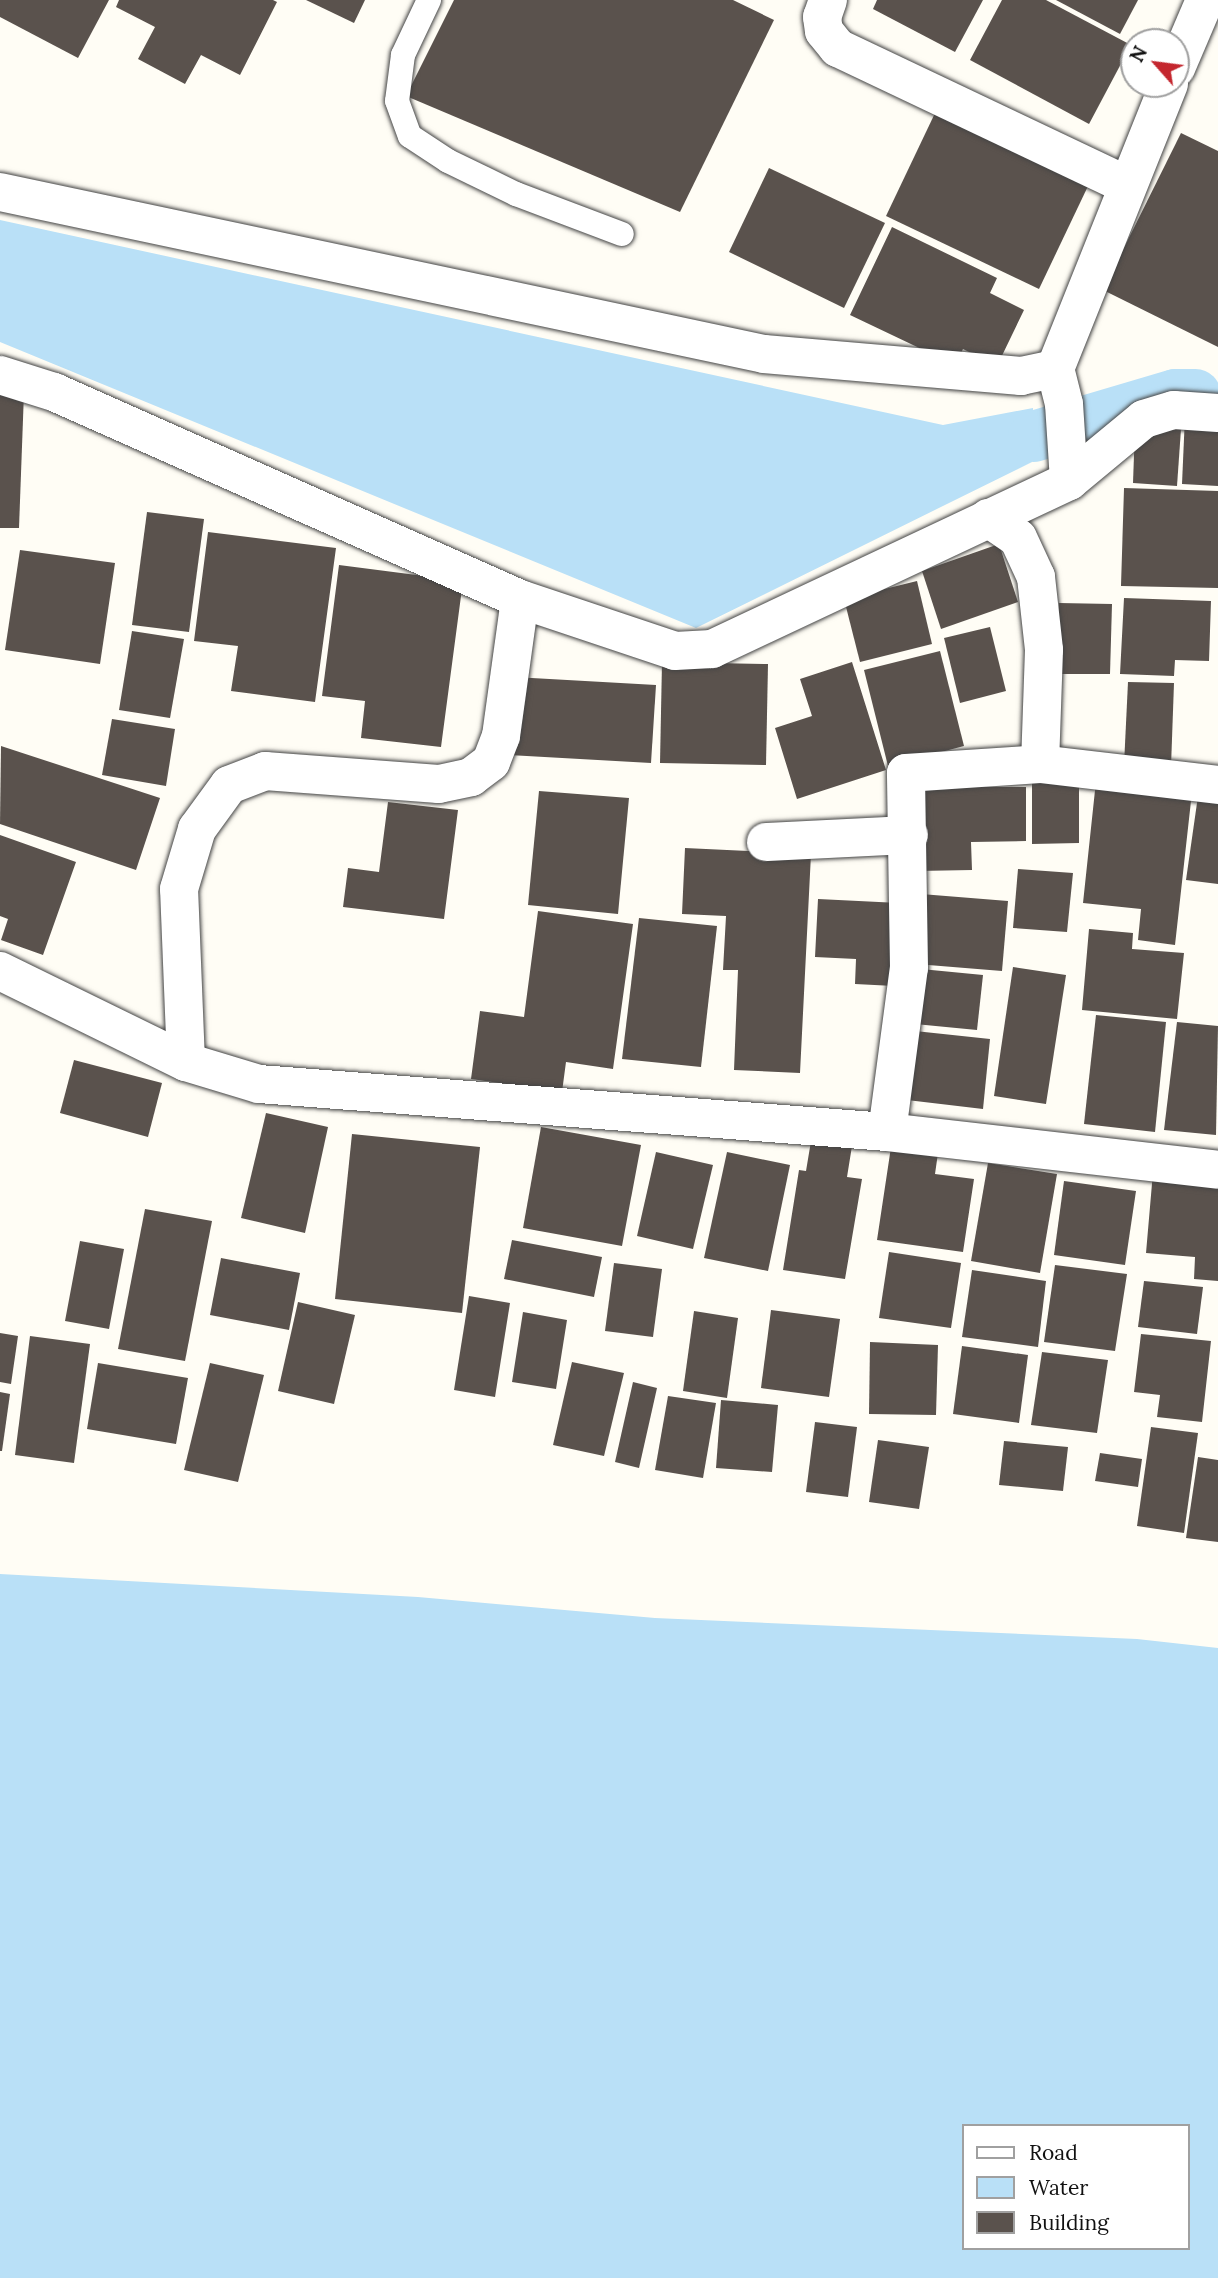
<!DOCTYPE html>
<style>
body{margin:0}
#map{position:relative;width:1218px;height:2278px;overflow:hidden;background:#fffdf5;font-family:Lora,serif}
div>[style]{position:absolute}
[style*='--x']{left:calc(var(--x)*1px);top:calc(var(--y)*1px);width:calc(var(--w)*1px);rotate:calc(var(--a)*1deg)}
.water>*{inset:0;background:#b9e0f7}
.canal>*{height:51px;margin:-25.5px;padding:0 25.5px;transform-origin:25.5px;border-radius:25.5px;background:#b9e0f7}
.building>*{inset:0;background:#5a524d}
.roads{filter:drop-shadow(0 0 2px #444) drop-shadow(0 0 2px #444)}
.service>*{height:24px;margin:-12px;padding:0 12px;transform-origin:12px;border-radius:12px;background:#fff}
.minor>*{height:38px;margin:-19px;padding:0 19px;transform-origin:19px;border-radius:19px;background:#fff}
span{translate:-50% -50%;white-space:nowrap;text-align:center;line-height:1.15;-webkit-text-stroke:7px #fff;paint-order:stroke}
.legend{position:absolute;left:962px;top:2124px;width:228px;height:126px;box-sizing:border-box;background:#fff;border:2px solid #a0a0a0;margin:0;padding:9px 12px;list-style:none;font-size:21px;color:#111}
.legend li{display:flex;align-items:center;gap:14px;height:35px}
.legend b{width:35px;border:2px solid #a0a0a0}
.north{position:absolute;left:1120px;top:28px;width:70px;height:70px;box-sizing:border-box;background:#fff;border:2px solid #a0a0a0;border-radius:50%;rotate:298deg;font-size:19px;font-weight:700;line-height:28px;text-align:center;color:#111}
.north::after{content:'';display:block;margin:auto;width:24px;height:32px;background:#c4262e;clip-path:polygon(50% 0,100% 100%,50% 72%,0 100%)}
</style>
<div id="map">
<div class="water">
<div style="clip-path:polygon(0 220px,943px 425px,1033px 408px,1032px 462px,696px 628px,0 342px)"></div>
<div style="clip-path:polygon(evenodd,0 1574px,418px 1597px,655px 1618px,1137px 1639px,1218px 1648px,1218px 2278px,0 2278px,0 1574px,964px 2126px,1188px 2126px,1188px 2248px,964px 2248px,964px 2126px)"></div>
</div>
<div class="canal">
<div style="--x:1033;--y:436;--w:148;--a:-16.5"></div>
<div style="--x:1175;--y:394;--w:20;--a:0"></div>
</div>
<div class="building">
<div style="clip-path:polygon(0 0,109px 0,78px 58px,0 17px)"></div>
<div style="clip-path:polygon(119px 0,273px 0,277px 2px,240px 75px,201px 55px,185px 84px,138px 59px,155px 27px,116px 7px)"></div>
<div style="clip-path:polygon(306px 0,365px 0,354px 23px)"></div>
<div style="clip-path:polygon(454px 0,733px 0,774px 20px,680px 212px,406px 96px)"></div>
<div style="clip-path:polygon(877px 0,983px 0,955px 52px,873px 9px)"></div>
<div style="clip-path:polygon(1002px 0,1046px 0,1131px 45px,1089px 124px,970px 60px)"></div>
<div style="clip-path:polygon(1056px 0,1138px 0,1120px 34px)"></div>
<div style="clip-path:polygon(936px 111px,1089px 184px,1039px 289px,886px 216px)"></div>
<div style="clip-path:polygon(1181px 133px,1218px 151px,1218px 347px,1103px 290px)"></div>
<div style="clip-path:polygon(769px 168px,885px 223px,844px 308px,729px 252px)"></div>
<div style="clip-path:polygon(892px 227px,997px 278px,990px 293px,1024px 310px,997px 366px,963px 349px,955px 365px,850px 315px)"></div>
<div style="clip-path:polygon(0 391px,24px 392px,19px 528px,0 528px)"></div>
<div style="clip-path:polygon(1185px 416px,1218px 417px,1218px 486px,1182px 484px)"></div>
<div style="clip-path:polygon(1135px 427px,1181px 429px,1177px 486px,1133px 483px)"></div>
<div style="clip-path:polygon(1124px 488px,1218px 491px,1218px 588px,1121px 586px)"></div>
<div style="clip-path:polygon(147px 512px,204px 519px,189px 632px,132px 625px)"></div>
<div style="clip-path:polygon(208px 532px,336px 548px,315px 702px,231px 691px,238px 646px,194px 641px)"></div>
<div style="clip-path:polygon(999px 544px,1018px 602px,941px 629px,922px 571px)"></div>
<div style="clip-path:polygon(20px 550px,115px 563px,100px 664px,5px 650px)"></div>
<div style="clip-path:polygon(339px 565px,463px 581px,441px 747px,361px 738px,365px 701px,322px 696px)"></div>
<div style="clip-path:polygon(917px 581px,932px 644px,860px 662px,844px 599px)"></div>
<div style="clip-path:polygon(1124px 598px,1211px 601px,1209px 661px,1175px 660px,1174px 676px,1120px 674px)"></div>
<div style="clip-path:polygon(1059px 603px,1112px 604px,1110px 674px,1057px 674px)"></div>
<div style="clip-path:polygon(990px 627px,1006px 691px,960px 703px,944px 638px)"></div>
<div style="clip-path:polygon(132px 631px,184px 639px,170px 718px,119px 710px)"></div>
<div style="clip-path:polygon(940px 651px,964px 746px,888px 766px,864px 670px)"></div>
<div style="clip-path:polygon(662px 662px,768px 664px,766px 765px,660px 763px)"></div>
<div style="clip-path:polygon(852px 662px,886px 770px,797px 799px,775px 728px,812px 716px,800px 679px)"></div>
<div style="clip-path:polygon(514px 677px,656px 685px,651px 763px,509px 755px)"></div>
<div style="clip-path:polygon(1128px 682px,1174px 683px,1171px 767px,1124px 765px)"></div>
<div style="clip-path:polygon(112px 719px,175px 729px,166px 786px,102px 775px)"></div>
<div style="clip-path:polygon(1px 746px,160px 798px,136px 870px,0 824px)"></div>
<div style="clip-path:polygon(1032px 780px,1079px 780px,1079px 843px,1032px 844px)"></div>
<div style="clip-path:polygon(1096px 781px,1192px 792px,1175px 945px,1138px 940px,1141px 909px,1083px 903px)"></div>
<div style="clip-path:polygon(918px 787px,1026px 787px,1026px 841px,971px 842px,972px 870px,917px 871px)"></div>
<div style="clip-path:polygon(1199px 789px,1218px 792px,1218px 884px,1186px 880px)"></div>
<div style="clip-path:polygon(539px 791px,629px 798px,618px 914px,528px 905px)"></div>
<div style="clip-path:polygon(388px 802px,458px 810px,444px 919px,343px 907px,348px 868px,379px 872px)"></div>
<div style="clip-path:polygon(0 835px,76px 862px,43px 955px,1px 940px,8px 919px,0 916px)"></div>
<div style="clip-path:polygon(685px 848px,811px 854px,800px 1073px,734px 1070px,738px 970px,723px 970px,726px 916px,682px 914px)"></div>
<div style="clip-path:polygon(1018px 869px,1073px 873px,1067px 932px,1013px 928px)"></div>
<div style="clip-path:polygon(921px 894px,1008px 901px,1002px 971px,916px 964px)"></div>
<div style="clip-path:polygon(818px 899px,899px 903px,894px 986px,855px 984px,856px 959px,815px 957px)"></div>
<div style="clip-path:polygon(538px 911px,633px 924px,613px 1069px,566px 1062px,562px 1092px,471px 1079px,480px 1011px,524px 1017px)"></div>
<div style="clip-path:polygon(639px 918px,717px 926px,701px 1067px,622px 1059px)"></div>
<div style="clip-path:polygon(1089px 929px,1133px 933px,1132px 949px,1184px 953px,1177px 1019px,1082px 1010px)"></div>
<div style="clip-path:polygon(1013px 967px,1066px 975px,1046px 1104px,994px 1096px)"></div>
<div style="clip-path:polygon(921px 969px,983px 975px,977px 1030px,915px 1024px)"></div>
<div style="clip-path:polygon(1096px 1015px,1166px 1022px,1155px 1132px,1084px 1124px)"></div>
<div style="clip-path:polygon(1177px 1022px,1218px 1026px,1216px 1135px,1164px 1130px)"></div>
<div style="clip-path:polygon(915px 1031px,990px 1039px,983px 1109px,907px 1100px)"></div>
<div style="clip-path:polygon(74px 1060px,162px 1083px,148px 1137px,60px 1113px)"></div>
<div style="clip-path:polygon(266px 1113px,328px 1127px,305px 1233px,241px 1218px)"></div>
<div style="clip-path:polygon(541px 1127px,641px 1145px,622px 1246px,523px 1228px)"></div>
<div style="clip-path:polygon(352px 1134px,480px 1147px,462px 1313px,335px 1299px)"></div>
<div style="clip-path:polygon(811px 1141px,852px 1146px,847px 1177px,862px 1179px,845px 1279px,783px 1270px,799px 1170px,806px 1171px)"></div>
<div style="clip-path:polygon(891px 1147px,938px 1153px,935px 1174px,974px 1179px,963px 1252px,877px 1240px)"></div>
<div style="clip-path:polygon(656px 1152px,713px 1165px,693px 1249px,637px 1236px)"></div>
<div style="clip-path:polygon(727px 1152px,790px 1165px,768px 1271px,704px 1258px)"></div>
<div style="clip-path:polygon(988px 1163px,1057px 1174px,1040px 1273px,971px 1261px)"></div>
<div style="clip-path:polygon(1153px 1172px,1218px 1178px,1218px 1281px,1194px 1279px,1195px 1257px,1146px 1253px)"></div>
<div style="clip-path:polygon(1064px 1181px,1136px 1191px,1125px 1265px,1054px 1255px)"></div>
<div style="clip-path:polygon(145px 1209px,212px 1221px,185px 1361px,118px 1349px)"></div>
<div style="clip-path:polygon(512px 1240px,602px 1257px,594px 1297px,504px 1279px)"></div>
<div style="clip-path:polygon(80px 1241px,124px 1249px,109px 1329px,65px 1321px)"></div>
<div style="clip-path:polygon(889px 1252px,961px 1263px,951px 1328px,879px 1318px)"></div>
<div style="clip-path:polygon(221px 1258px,300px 1273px,289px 1330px,210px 1315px)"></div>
<div style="clip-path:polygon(614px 1263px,662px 1269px,653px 1337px,605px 1331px)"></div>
<div style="clip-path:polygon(1055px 1265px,1127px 1274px,1115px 1351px,1044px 1342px)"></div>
<div style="clip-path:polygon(972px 1270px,1046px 1281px,1038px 1347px,962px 1337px)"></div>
<div style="clip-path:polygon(1144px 1281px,1203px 1287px,1197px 1334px,1138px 1327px)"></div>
<div style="clip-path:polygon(469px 1296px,510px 1303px,495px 1397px,454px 1390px)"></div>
<div style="clip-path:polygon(298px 1302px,355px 1315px,334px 1404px,278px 1391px)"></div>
<div style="clip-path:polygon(771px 1310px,840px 1319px,829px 1397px,761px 1388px)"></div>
<div style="clip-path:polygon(694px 1311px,738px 1318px,727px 1398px,683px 1391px)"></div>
<div style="clip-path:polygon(523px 1312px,567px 1320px,556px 1389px,512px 1382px)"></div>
<div style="clip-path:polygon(0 1333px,18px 1336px,11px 1384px,0 1382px)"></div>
<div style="clip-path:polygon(1141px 1334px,1211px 1341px,1202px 1422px,1157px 1417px,1160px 1395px,1134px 1392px)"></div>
<div style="clip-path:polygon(30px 1336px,90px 1344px,74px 1463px,15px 1455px)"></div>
<div style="clip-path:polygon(870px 1342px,938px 1345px,936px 1415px,869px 1414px)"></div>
<div style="clip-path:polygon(962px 1346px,1028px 1355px,1019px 1423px,953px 1414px)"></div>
<div style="clip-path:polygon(1042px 1352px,1108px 1360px,1097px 1433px,1031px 1425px)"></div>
<div style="clip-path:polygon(572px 1362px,624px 1373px,604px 1456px,553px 1445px)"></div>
<div style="clip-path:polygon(98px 1363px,188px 1378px,176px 1444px,87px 1429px)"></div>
<div style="clip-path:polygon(210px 1363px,264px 1375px,238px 1482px,184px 1470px)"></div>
<div style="clip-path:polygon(633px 1382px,657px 1388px,639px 1468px,615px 1462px)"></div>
<div style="clip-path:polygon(0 1392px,10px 1394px,2px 1451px,0 1451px)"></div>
<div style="clip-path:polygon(668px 1396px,716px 1403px,703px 1478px,655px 1470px)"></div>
<div style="clip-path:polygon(721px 1400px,778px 1405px,772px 1472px,716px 1468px)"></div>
<div style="clip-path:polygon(815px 1422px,857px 1427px,848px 1497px,806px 1492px)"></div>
<div style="clip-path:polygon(1151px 1427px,1198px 1433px,1184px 1533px,1137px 1526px)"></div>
<div style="clip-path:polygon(878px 1440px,929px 1447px,919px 1509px,869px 1502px)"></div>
<div style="clip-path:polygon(1004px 1441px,1068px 1447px,1063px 1491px,999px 1485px)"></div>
<div style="clip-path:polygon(1100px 1453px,1142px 1459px,1138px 1487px,1095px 1481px)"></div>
<div style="clip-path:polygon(1198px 1457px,1218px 1460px,1218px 1542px,1186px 1538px)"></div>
</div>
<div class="roads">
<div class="service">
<div style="--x:429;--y:0;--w:61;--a:115.3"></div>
<div style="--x:403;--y:55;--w:46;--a:97.4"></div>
<div style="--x:397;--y:101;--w:37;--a:70"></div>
<div style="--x:410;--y:136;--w:45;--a:33.3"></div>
<div style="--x:448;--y:161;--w:76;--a:25.9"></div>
<div style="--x:516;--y:194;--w:113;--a:20.7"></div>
</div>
<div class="minor">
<div style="--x:828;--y:0;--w:18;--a:109"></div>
<div style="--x:822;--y:17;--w:14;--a:82"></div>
<div style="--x:824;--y:31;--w:22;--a:51"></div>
<div style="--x:838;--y:48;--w:320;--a:25.4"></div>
<div style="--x:1176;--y:68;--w:74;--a:-66.9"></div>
<div style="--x:0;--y:192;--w:781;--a:11.97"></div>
<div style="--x:764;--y:354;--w:258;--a:4.9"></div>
<div style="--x:1021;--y:376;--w:35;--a:-12"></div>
<div style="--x:0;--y:375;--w:57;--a:17.5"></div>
<div style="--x:54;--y:392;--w:510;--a:23.95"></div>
<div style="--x:520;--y:599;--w:163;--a:18.5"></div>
<div style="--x:675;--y:651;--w:37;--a:-3"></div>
<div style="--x:712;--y:649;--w:395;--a:-25.2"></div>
<div style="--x:1069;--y:481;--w:97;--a:-39.6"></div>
<div style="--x:1144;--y:419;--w:31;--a:-17"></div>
<div style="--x:1174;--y:410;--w:44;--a:3.9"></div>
<div style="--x:1069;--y:481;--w:77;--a:-93.7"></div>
<div style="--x:1064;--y:404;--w:36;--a:-104"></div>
<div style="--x:1055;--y:369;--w:307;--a:-68.2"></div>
<div style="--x:988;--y:518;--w:36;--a:34"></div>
<div style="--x:1018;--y:538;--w:43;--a:65.2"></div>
<div style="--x:1036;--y:577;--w:73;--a:83.7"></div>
<div style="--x:1044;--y:650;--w:114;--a:92"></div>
<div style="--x:766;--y:842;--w:143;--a:-2.8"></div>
<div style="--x:0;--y:971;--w:207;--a:26.1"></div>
<div style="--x:186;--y:1062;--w:76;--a:16.8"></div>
<div style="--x:259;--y:1084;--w:630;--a:4.37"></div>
<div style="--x:887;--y:1132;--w:333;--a:6.5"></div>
<div style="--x:186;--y:1062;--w:173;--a:-92.3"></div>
<div style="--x:179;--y:889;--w:63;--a:-73.3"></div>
<div style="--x:197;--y:829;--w:54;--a:-54"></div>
<div style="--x:229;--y:785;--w:39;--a:-21"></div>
<div style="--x:265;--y:771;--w:174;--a:4.3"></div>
<div style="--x:439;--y:784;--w:33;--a:-12"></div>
<div style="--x:471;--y:777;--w:25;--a:-37"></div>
<div style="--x:491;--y:762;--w:28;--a:-69"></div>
<div style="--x:501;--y:736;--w:138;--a:-82.1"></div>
<div style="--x:887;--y:1132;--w:165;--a:-82.4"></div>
<div style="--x:909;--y:968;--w:195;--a:-90.9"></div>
<div style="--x:906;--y:773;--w:134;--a:-3.8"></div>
<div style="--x:1040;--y:764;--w:179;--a:6.7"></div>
</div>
</div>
<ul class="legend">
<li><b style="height:9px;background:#fff"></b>Road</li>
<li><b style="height:19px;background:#b9e0f7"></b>Water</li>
<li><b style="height:19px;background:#5a524d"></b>Building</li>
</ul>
<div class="north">N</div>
</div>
